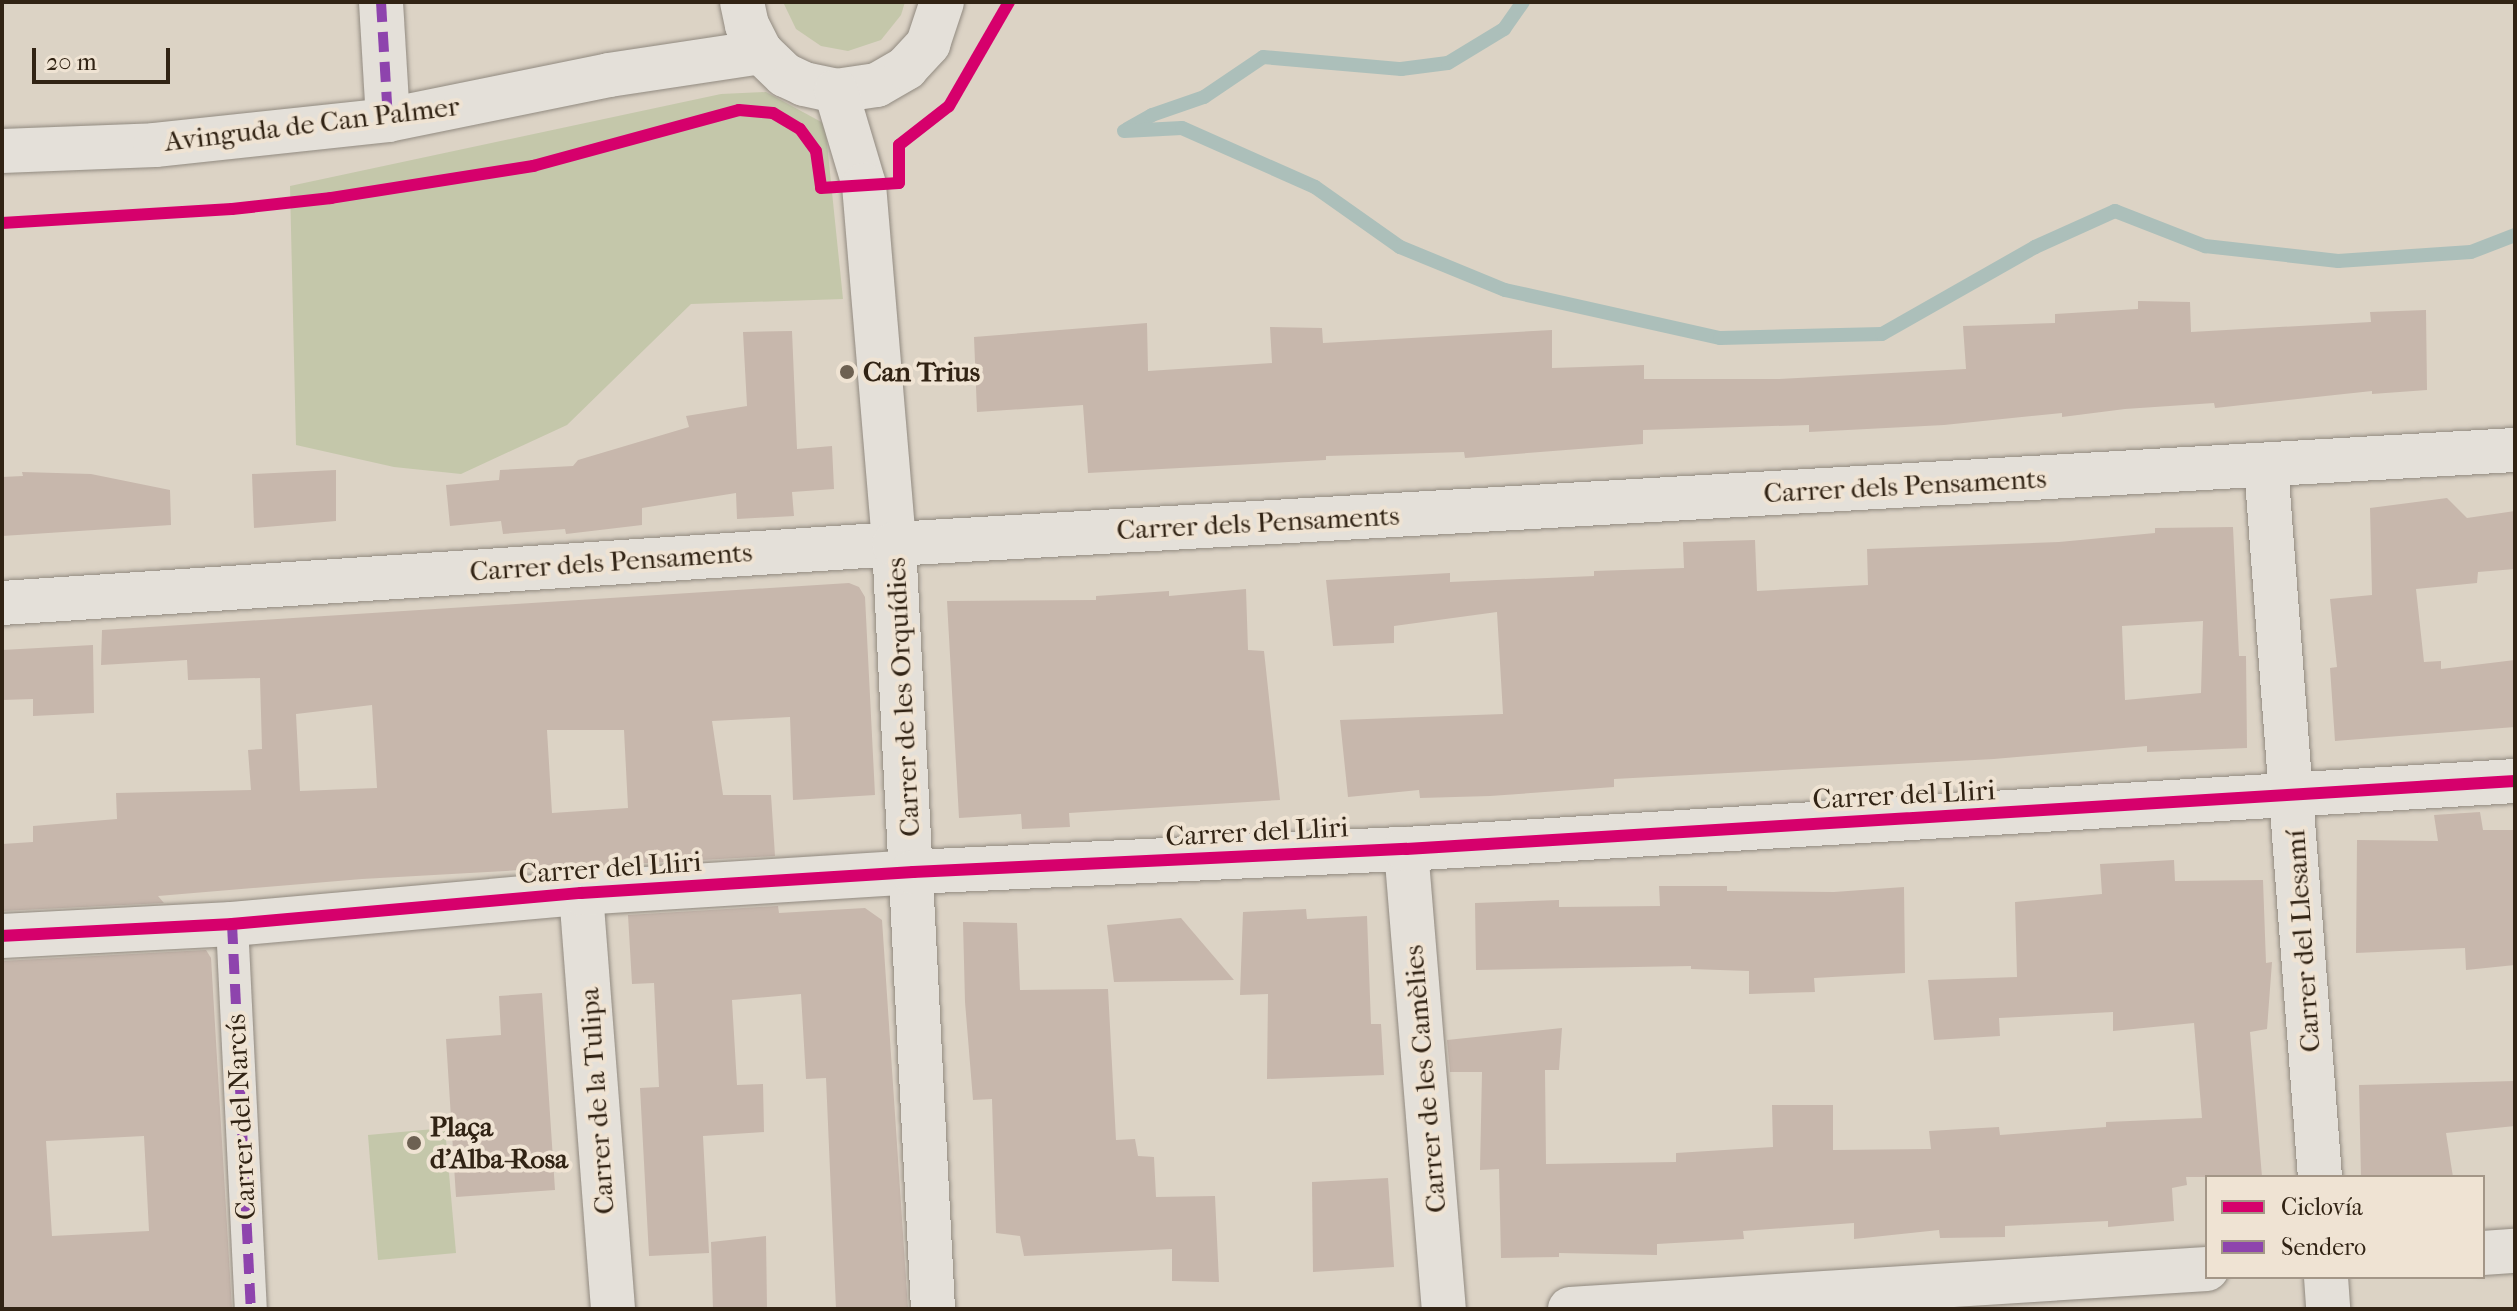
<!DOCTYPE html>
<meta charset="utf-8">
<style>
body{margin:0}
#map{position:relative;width:2517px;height:1311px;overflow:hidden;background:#dcd3c5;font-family:"IM FELL French Canon",serif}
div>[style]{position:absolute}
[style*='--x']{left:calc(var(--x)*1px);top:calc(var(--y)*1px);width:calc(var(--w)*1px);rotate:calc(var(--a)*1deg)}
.green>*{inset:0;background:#c4c7aa}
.stream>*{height:14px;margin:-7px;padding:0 7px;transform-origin:7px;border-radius:7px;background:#acbfba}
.building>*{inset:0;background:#c7b7ac}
.roads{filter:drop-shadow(0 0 2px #918a80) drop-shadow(0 0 2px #918a80)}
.pedestrian>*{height:32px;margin:-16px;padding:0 16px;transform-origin:16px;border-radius:16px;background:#e4e0d9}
.minor>*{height:44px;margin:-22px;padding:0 22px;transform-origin:22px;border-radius:22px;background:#e4e0d9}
.quiet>*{height:10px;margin-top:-5px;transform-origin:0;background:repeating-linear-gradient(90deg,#8e44ad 0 20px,transparent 0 30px)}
.cycleway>*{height:12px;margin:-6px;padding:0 6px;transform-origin:6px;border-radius:6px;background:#d6006c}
.dots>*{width:22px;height:22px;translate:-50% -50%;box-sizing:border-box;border:4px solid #efe3d3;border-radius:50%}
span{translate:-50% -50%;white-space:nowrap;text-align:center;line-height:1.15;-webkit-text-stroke:8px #efe3d3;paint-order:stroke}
.street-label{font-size:28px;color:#312314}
.poi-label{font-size:28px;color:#312314;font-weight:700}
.left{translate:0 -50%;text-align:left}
.frame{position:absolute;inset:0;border:4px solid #312314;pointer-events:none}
.legend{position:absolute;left:2205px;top:1175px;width:280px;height:104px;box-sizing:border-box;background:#efe3d3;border:2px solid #a39687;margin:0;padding:10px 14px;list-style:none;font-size:24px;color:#312314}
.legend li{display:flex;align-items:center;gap:16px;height:40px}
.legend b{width:40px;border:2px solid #a39687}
.scale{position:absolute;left:32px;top:48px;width:138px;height:36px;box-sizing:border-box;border:4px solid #312314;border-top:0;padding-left:10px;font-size:24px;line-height:28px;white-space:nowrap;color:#312314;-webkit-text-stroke:6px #efe3d3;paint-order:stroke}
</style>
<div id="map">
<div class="green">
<div style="clip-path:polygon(783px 2px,905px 2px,901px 15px,881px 40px,848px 51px,821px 46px,796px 29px)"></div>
<div style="clip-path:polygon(766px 92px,825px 124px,843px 299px,691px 304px,567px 425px,461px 474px,394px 467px,296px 445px,290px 186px,721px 94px)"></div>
<div style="clip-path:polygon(445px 1128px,456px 1253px,378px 1260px,368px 1135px)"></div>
</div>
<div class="stream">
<div style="--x:1127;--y:129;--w:29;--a:-29"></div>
<div style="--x:1152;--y:115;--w:55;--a:-19.1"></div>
<div style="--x:1204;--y:97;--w:71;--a:-34.1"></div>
<div style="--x:1263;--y:57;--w:139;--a:5"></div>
<div style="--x:1401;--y:69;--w:47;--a:-7.3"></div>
<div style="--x:1448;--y:63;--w:66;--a:-31.3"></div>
<div style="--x:1504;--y:29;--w:33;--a:-55"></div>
<div style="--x:1124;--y:131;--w:58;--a:-3"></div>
<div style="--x:1182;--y:128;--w:145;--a:23.9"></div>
<div style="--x:1315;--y:187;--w:104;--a:35.2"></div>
<div style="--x:1400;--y:247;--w:113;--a:22.3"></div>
<div style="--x:1505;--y:290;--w:220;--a:12.6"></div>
<div style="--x:1720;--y:338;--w:162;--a:-1.4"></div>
<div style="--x:1882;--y:334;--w:176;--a:-29.6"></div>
<div style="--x:2035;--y:247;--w:88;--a:-24.2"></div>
<div style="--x:2115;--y:211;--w:97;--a:21.3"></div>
<div style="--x:2205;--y:246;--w:134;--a:6.4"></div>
<div style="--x:2338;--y:261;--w:133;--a:-3.9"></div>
<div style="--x:2471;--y:252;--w:47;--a:-21.1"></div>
</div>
<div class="building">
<div style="clip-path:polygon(2138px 301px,2190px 302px,2191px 332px,2371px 322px,2370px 312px,2426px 310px,2427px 390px,2372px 394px,2372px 391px,2215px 408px,2214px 403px,2125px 409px,2062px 417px,2062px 413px,1944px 425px,1809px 432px,1809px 425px,1643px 430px,1643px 444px,1465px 458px,1464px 452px,1326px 456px,1326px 460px,1088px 473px,1083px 405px,977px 412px,974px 337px,1147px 323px,1148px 371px,1272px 363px,1270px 327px,1322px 328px,1323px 343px,1552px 330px,1552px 368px,1644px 365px,1644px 379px,1779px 379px,1966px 369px,1963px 326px,2055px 323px,2055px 314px,2138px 309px)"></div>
<div style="clip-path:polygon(792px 331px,797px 449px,832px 446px,834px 489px,792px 492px,794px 516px,737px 519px,736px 493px,642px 508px,642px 525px,566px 534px,565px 529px,503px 534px,501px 521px,450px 526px,446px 485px,499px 480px,500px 470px,573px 466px,578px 460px,689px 427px,686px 416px,747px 406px,743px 332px)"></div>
<div style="clip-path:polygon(336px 470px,336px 521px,254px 528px,252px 474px)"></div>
<div style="clip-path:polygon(22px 472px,91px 474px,170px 490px,171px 525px,2px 536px,2px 477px,23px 476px)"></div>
<div style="clip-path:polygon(2447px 498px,2467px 518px,2515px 511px,2515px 569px,2478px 572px,2477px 583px,2416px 589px,2424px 662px,2441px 661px,2441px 669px,2515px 660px,2515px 727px,2335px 741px,2330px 668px,2337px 667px,2330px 599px,2372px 595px,2370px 508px)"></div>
<div style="clip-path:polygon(evenodd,2233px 527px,2239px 656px,2246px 656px,2247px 748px,2147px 752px,2147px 746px,1994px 759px,1614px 779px,1614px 787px,1490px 796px,1420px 798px,1419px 790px,1348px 797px,1340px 720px,1503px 714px,1497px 612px,1394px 626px,1394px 643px,1333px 646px,1326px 580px,1450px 573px,1450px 582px,1594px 576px,1594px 571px,1684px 568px,1683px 542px,1755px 540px,1757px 591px,1868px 585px,1867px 549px,2059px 542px,2155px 533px,2155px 528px,2233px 527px,2203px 621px,2201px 693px,2125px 700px,2122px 626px,2203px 621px)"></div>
<div style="clip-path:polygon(evenodd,849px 583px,859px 587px,865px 597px,875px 795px,793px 800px,790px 717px,712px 721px,723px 795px,771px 795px,775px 856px,362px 879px,158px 896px,164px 903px,2px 911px,2px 844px,33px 842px,33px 826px,117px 819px,116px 793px,251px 790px,248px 750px,262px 749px,260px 678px,188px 680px,187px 660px,101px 665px,102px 630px,849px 583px,372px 705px,377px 788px,300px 791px,296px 714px,372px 705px,849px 583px,547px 730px,624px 730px,628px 808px,552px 813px,547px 730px)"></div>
<div style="clip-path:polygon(1246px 589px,1248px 650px,1264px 651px,1280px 800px,1069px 813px,1070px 827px,1022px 829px,1021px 814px,959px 818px,947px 601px,1096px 600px,1096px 596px,1169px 591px,1169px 596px)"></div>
<div style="clip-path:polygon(93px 645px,94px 713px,33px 716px,33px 699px,2px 700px,2px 650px)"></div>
<div style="clip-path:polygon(2480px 812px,2483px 830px,2515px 830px,2515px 965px,2466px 970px,2465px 948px,2356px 953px,2357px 840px,2438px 841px,2434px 815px)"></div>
<div style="clip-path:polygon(2174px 860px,2175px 881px,2263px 880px,2266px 963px,2272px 962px,2267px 1029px,2250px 1032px,2262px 1177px,2186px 1177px,2187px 1185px,2172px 1188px,2174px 1221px,2108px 1227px,2108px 1221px,2005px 1226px,2005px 1237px,1940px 1238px,1939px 1230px,1854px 1239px,1854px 1223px,1743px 1231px,1744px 1239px,1657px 1244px,1657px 1255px,1559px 1253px,1559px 1257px,1501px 1258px,1499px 1169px,1480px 1170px,1482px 1072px,1450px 1072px,1447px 1040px,1562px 1028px,1559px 1070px,1545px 1070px,1546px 1164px,1676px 1162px,1676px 1153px,1773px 1147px,1772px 1105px,1833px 1105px,1833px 1150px,1931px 1149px,1929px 1131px,1999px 1127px,2000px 1135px,2106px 1127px,2106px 1122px,2202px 1118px,2194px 1023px,2113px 1031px,2113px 1012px,1999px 1018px,2000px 1036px,1934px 1040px,1928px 980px,2017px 977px,2015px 902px,2102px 894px,2100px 864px)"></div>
<div style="clip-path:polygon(1659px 886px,1727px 886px,1727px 891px,1834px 892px,1904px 887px,1905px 973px,1814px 978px,1815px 992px,1749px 994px,1749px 971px,1691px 969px,1691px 966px,1476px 970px,1475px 903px,1559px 900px,1559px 907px,1660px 906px)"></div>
<div style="clip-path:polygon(778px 906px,779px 913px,865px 908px,882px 920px,908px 1309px,836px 1309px,826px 1078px,806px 1079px,801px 994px,732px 1000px,737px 1085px,763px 1084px,764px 1132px,703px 1136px,709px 1253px,649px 1256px,640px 1088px,659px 1087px,654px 983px,632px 984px,628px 915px)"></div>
<div style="clip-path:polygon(1306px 909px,1307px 919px,1367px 916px,1371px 1024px,1381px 1024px,1384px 1075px,1267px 1079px,1268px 994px,1240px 995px,1243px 912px)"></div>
<div style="clip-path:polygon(1181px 918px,1234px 980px,1114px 982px,1107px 925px)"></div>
<div style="clip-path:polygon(963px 922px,1017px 923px,1020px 990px,1108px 989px,1116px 1140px,1135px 1139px,1138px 1156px,1154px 1157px,1156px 1197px,1215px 1196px,1219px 1282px,1172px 1281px,1172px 1249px,1024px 1256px,1020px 1236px,996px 1233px,992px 1099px,973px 1100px,965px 1002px)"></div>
<div style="clip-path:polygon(evenodd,206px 950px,211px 958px,232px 1309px,2px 1309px,2px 961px,206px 950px,144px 1136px,149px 1231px,52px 1236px,46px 1141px,144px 1136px)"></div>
<div style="clip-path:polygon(542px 993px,555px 1190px,456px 1197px,446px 1039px,501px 1035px,499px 996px)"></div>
<div style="clip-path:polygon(2515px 1081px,2515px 1126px,2446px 1133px,2453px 1177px,2361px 1177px,2359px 1085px)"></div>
<div style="clip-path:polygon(1388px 1178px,1394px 1267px,1313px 1272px,1312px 1182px)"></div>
<div style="clip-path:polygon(766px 1236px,767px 1309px,713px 1309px,711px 1242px)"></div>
</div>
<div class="roads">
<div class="pedestrian">
<div style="--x:232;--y:924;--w:385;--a:87.2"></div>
</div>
<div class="minor">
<div style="--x:381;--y:2;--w:118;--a:86.6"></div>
<div style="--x:742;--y:2;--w:24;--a:78"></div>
<div style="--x:747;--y:25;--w:30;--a:63"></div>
<div style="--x:761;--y:52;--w:33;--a:44"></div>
<div style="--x:785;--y:75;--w:21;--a:25"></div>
<div style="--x:804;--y:84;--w:33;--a:12"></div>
<div style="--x:836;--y:91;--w:41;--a:-8.3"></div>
<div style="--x:877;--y:85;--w:34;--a:-30"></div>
<div style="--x:906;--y:68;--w:33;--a:-47"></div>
<div style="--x:928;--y:44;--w:44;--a:-71.6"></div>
<div style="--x:836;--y:91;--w:98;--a:73.4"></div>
<div style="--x:864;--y:185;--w:360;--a:85.2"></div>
<div style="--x:894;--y:544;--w:766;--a:87.08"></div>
<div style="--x:2;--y:151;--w:153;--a:-2.2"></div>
<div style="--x:155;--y:145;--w:234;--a:-6.1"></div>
<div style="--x:388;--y:120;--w:226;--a:-11.5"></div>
<div style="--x:609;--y:75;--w:154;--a:-8.6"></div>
<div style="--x:2266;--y:466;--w:713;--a:85.66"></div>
<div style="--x:2;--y:603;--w:894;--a:-3.78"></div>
<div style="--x:894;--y:544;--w:1624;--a:-3.32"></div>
<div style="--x:1406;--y:849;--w:462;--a:85.3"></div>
<div style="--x:581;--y:893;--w:417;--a:85.6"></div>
<div style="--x:2;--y:936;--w:230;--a:-3"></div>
<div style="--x:232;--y:924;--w:350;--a:-5.1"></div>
<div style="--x:581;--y:893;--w:333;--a:-3.6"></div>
<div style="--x:913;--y:872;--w:494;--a:-2.7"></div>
<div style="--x:1406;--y:849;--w:1111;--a:-3.51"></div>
<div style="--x:2483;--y:1253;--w:32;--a:-4"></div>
<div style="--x:2326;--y:1277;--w:32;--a:86"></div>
<div style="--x:1570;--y:1309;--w:638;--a:-3.59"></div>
</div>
</div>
<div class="quiet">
<div style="--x:381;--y:2;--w:118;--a:86.6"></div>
<div style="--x:232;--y:924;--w:385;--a:87.2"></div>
</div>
<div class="cycleway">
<div style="--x:2;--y:223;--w:230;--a:-3.5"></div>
<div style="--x:232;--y:209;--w:100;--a:-6.3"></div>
<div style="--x:331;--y:198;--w:205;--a:-9"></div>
<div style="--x:533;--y:166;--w:213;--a:-15.2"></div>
<div style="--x:739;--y:110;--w:34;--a:5"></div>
<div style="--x:773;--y:113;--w:31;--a:31"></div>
<div style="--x:800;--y:129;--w:27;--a:54"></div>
<div style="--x:816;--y:151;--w:37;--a:82"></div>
<div style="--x:821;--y:188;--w:78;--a:-3.7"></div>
<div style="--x:899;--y:183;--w:38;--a:-90"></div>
<div style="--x:899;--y:145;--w:63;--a:-38"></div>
<div style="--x:949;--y:106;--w:120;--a:-60"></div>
<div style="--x:2;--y:936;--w:230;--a:-3"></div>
<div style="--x:232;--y:924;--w:350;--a:-5.1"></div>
<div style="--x:581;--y:893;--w:333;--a:-3.6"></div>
<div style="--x:913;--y:872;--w:494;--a:-2.7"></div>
<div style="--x:1406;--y:849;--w:1111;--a:-3.51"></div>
</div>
<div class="dots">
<div style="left:847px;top:372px;background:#6d6152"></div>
<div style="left:414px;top:1143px;background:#6d6152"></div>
</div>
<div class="street-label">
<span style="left:312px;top:124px;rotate:-7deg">Avinguda de Can Palmer</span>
<span style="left:1905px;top:486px;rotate:-3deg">Carrer dels Pensaments</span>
<span style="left:1258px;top:523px;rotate:-3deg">Carrer dels Pensaments</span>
<span style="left:611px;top:562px;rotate:-4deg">Carrer dels Pensaments</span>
<span style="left:903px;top:697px;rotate:-93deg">Carrer de les Orquídies</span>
<span style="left:1904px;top:795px;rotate:-3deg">Carrer del Lliri</span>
<span style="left:1257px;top:832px;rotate:-3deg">Carrer del Lliri</span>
<span style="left:610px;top:868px;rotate:-4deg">Carrer del Lliri</span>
<span style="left:2303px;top:941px;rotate:-94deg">Carrer del Llesamí</span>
<span style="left:1425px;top:1079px;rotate:-95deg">Carrer de les Camèlies</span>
<span style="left:597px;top:1101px;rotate:-94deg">Carrer de la Tulipa</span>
<span style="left:241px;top:1117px;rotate:-93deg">Carrer del Narcís</span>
</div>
<div class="poi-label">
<span class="left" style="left:863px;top:372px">Can Trius</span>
<span class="left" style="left:430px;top:1143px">Plaça<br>d'Alba-Rosa</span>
</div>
<div class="frame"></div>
<ul class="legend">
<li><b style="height:10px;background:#d6006c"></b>Ciclovía</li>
<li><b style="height:10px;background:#8e44ad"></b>Sendero</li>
</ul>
<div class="scale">20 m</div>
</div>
